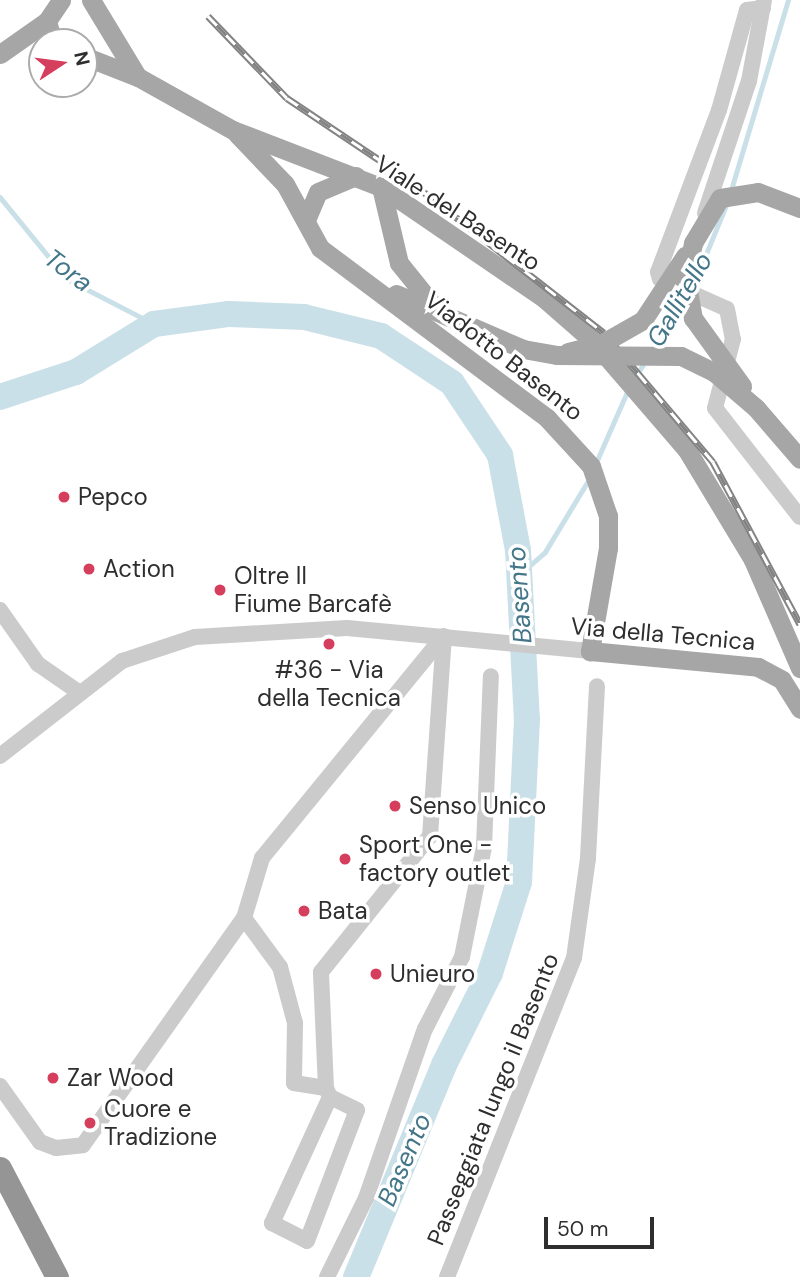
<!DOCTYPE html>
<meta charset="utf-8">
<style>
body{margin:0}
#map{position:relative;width:800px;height:1277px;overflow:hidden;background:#fff;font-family:"DM Sans",sans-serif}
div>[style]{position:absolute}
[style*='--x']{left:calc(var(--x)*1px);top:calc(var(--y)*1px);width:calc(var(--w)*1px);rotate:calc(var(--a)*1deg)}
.stream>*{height:4.5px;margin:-2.25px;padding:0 2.25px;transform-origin:2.25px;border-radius:2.25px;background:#cae0e8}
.river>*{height:26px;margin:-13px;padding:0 13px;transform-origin:13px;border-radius:13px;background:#cae0e8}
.minor>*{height:16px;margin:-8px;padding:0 8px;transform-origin:8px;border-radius:8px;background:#cbcbcb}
.major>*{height:19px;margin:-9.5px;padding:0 9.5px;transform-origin:9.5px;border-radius:9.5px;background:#a6a6a6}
.highway>*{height:23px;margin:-11.5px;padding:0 11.5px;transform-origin:11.5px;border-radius:11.5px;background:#959595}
.rail>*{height:7px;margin-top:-3.5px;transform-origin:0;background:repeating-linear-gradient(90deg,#fff 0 13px,#838383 0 26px);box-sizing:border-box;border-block:2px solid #838383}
.major-bridge>*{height:19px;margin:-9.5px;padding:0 9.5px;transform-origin:9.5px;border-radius:9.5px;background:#a6a6a6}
.dots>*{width:19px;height:19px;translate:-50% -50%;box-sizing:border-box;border:4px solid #fff;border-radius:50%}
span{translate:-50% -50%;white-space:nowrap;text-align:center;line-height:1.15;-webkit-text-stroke:7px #fff;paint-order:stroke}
.street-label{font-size:24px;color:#2e2e2e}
.poi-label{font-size:24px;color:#2e2e2e}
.left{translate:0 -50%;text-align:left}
.water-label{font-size:26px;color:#437689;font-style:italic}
.north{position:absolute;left:28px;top:28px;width:70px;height:70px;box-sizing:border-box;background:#fff;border:2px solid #ababab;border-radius:50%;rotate:77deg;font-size:19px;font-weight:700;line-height:28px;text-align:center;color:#2e2e2e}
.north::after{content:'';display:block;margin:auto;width:24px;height:32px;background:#d63e5d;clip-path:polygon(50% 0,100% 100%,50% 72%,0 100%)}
.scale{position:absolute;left:544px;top:1217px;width:110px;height:32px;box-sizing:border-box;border:4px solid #2e2e2e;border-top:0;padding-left:9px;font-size:21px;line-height:24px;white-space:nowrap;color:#2e2e2e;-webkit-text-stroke:5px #fff;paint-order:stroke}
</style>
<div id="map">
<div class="stream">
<div style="--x:731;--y:190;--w:198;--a:-73.3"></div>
<div style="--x:0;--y:197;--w:106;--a:50.7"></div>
<div style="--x:67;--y:279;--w:98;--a:27.3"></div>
<div style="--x:695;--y:281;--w:82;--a:-67.8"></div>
<div style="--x:653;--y:349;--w:57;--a:-58.5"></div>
<div style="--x:634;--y:379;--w:19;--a:-58"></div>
<div style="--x:595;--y:465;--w:82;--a:-66.3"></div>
<div style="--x:520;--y:574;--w:33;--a:-41"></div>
<div style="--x:545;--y:552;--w:85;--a:-58.9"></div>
</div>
<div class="river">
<div style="--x:0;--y:397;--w:80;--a:-18.2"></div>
<div style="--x:76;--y:372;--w:92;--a:-31.6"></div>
<div style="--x:154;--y:324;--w:76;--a:-7.6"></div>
<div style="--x:229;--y:314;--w:75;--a:2.3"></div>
<div style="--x:304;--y:317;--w:79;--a:13.9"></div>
<div style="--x:381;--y:336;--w:85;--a:33.5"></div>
<div style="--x:452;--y:383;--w:87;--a:56.3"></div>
<div style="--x:500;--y:455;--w:97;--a:79.3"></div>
<div style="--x:518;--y:550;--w:169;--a:87"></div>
<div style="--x:527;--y:719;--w:163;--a:92.8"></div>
<div style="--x:519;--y:882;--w:96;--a:107.7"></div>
<div style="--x:490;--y:973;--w:103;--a:116.6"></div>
<div style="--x:444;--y:1065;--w:230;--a:112.5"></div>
</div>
<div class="minor">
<div style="--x:763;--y:8;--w:16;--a:173"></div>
<div style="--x:747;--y:10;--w:104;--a:105.6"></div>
<div style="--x:719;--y:110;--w:173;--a:110.6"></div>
<div style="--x:658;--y:272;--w:7;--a:74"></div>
<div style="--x:660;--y:279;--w:73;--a:24.1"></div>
<div style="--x:727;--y:309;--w:31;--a:79"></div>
<div style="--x:733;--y:339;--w:71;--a:104.6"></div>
<div style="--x:715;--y:408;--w:138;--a:52.1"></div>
<div style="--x:705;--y:213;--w:139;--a:-71.6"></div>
<div style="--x:749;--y:81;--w:82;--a:-79.5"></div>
<div style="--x:0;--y:610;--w:66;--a:54.9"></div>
<div style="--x:38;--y:664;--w:47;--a:34.7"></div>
<div style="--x:0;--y:756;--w:155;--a:-37.9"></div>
<div style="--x:122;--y:661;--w:77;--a:-18.2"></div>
<div style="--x:195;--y:637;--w:152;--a:-3.4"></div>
<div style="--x:347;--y:628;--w:244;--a:5.4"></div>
<div style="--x:244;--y:918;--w:61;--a:53.7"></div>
<div style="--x:280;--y:967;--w:58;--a:75"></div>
<div style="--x:295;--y:1023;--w:60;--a:91"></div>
<div style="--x:294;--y:1083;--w:32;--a:9"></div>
<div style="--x:0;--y:1086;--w:69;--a:54.5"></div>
<div style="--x:40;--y:1142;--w:17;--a:21"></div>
<div style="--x:56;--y:1148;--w:27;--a:-6"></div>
<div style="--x:83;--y:1145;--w:278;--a:-54.7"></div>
<div style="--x:244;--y:918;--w:63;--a:-73.3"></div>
<div style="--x:262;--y:858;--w:287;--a:-50.7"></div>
<div style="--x:330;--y:1097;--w:139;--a:114.7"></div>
<div style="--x:272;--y:1223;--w:39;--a:27"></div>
<div style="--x:307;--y:1241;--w:140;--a:-69.1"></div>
<div style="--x:357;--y:1110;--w:30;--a:-154"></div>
<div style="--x:330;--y:1097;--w:10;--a:-114"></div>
<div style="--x:326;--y:1088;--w:116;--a:-92.5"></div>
<div style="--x:321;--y:972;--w:174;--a:-51.3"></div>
<div style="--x:430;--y:836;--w:200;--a:-86"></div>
<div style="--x:327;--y:1277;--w:88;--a:-63.7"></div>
<div style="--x:366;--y:1198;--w:179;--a:-70.8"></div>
<div style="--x:425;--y:1029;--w:81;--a:-62.8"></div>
<div style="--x:462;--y:957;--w:112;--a:-78.7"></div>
<div style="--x:484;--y:847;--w:171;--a:-87.7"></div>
<div style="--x:447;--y:1277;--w:343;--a:-68.3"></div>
<div style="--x:574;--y:958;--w:101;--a:-82"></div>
<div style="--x:588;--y:858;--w:172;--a:-87"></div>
</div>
<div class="major">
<div style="--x:91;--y:0;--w:89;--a:58.8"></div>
<div style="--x:53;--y:42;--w:22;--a:-106"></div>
<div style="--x:47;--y:21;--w:25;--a:-56"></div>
<div style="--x:0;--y:54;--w:57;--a:-35.1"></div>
<div style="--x:84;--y:56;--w:58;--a:21.3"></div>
<div style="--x:138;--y:77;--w:109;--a:29.2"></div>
<div style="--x:233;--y:130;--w:159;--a:21.1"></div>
<div style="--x:381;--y:187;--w:199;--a:34.3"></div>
<div style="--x:545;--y:299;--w:65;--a:41.3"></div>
<div style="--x:594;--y:342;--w:143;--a:49.3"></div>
<div style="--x:687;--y:450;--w:128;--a:59"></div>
<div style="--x:753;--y:560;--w:118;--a:66.5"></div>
<div style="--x:237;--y:134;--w:69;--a:46.2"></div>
<div style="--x:285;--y:184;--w:73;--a:61.3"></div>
<div style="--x:320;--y:248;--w:284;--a:36.8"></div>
<div style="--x:547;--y:418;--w:65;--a:47.5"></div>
<div style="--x:591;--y:466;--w:53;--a:71.2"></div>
<div style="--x:608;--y:516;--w:32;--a:90"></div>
<div style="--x:608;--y:548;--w:105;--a:99.9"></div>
<div style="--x:590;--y:651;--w:169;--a:5.4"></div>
<div style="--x:758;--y:667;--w:27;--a:28"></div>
<div style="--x:782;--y:680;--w:34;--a:58"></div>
<div style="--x:381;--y:187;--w:78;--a:76.7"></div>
<div style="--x:399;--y:263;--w:53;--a:51.2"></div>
<div style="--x:306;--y:220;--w:30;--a:-67"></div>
<div style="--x:318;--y:192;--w:41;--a:-22.8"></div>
<div style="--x:693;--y:243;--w:52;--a:-59"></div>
<div style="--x:720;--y:198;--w:38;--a:-9"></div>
<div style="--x:758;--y:192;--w:45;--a:20.9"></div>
<div style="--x:396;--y:294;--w:138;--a:23.4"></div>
<div style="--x:523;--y:349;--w:35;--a:10"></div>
<div style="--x:756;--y:408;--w:67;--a:49.2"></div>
</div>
<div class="highway">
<div style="--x:0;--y:1168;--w:123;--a:62.4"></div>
</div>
<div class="rail">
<div style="--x:208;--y:16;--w:114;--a:46.1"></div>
<div style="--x:287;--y:98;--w:138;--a:33.8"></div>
<div style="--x:402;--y:175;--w:256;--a:38"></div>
<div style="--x:604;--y:333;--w:169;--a:49.8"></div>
<div style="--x:713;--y:462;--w:184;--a:61.8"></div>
</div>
<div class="major-bridge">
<div style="--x:693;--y:243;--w:37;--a:101"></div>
<div style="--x:686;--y:279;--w:40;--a:80"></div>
<div style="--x:693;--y:318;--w:84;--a:54.2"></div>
<div style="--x:568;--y:352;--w:34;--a:-14"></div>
<div style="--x:601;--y:344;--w:48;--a:-29.7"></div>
<div style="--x:643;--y:320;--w:77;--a:-56.7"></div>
<div style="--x:557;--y:355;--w:124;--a:0.5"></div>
<div style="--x:681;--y:356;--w:37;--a:26"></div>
<div style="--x:714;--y:372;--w:55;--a:40.6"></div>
</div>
<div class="dots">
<div style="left:64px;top:497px;background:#d63e5d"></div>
<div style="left:89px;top:569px;background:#d63e5d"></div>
<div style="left:220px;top:590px;background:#d63e5d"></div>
<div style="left:329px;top:644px;background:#d63e5d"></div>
<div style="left:395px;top:806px;background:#d63e5d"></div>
<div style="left:345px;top:859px;background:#d63e5d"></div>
<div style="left:304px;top:911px;background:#d63e5d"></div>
<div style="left:376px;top:974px;background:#d63e5d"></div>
<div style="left:53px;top:1078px;background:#d63e5d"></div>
<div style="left:90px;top:1123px;background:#d63e5d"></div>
</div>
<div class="street-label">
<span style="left:458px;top:213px;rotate:33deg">Viale del Basento</span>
<span style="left:504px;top:356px;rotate:38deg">Viadotto Basento</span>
<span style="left:663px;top:634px;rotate:5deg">Via della Tecnica</span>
<span style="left:493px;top:1099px;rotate:-68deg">Passeggiata lungo il Basento</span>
</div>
<div class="poi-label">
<span class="left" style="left:78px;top:497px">Pepco</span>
<span class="left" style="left:103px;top:569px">Action</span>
<span class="left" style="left:234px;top:590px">Oltre Il<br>Fiume Barcafè</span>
<span style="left:329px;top:684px">#36 - Via<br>della Tecnica</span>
<span class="left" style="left:409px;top:806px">Senso Unico</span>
<span class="left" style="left:359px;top:859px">Sport One -<br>factory outlet</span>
<span class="left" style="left:318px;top:911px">Bata</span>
<span class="left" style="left:390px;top:974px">Unieuro</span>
<span class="left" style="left:67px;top:1078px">Zar Wood</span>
<span class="left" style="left:104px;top:1123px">Cuore e<br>Tradizione</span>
</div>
<div class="water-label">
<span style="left:68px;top:271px;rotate:37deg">Tora</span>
<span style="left:680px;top:300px;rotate:-60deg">Gallitello</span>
<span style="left:520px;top:595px;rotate:-94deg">Basento</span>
<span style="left:405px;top:1160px;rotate:-67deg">Basento</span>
</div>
<div class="north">N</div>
<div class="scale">50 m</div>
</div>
